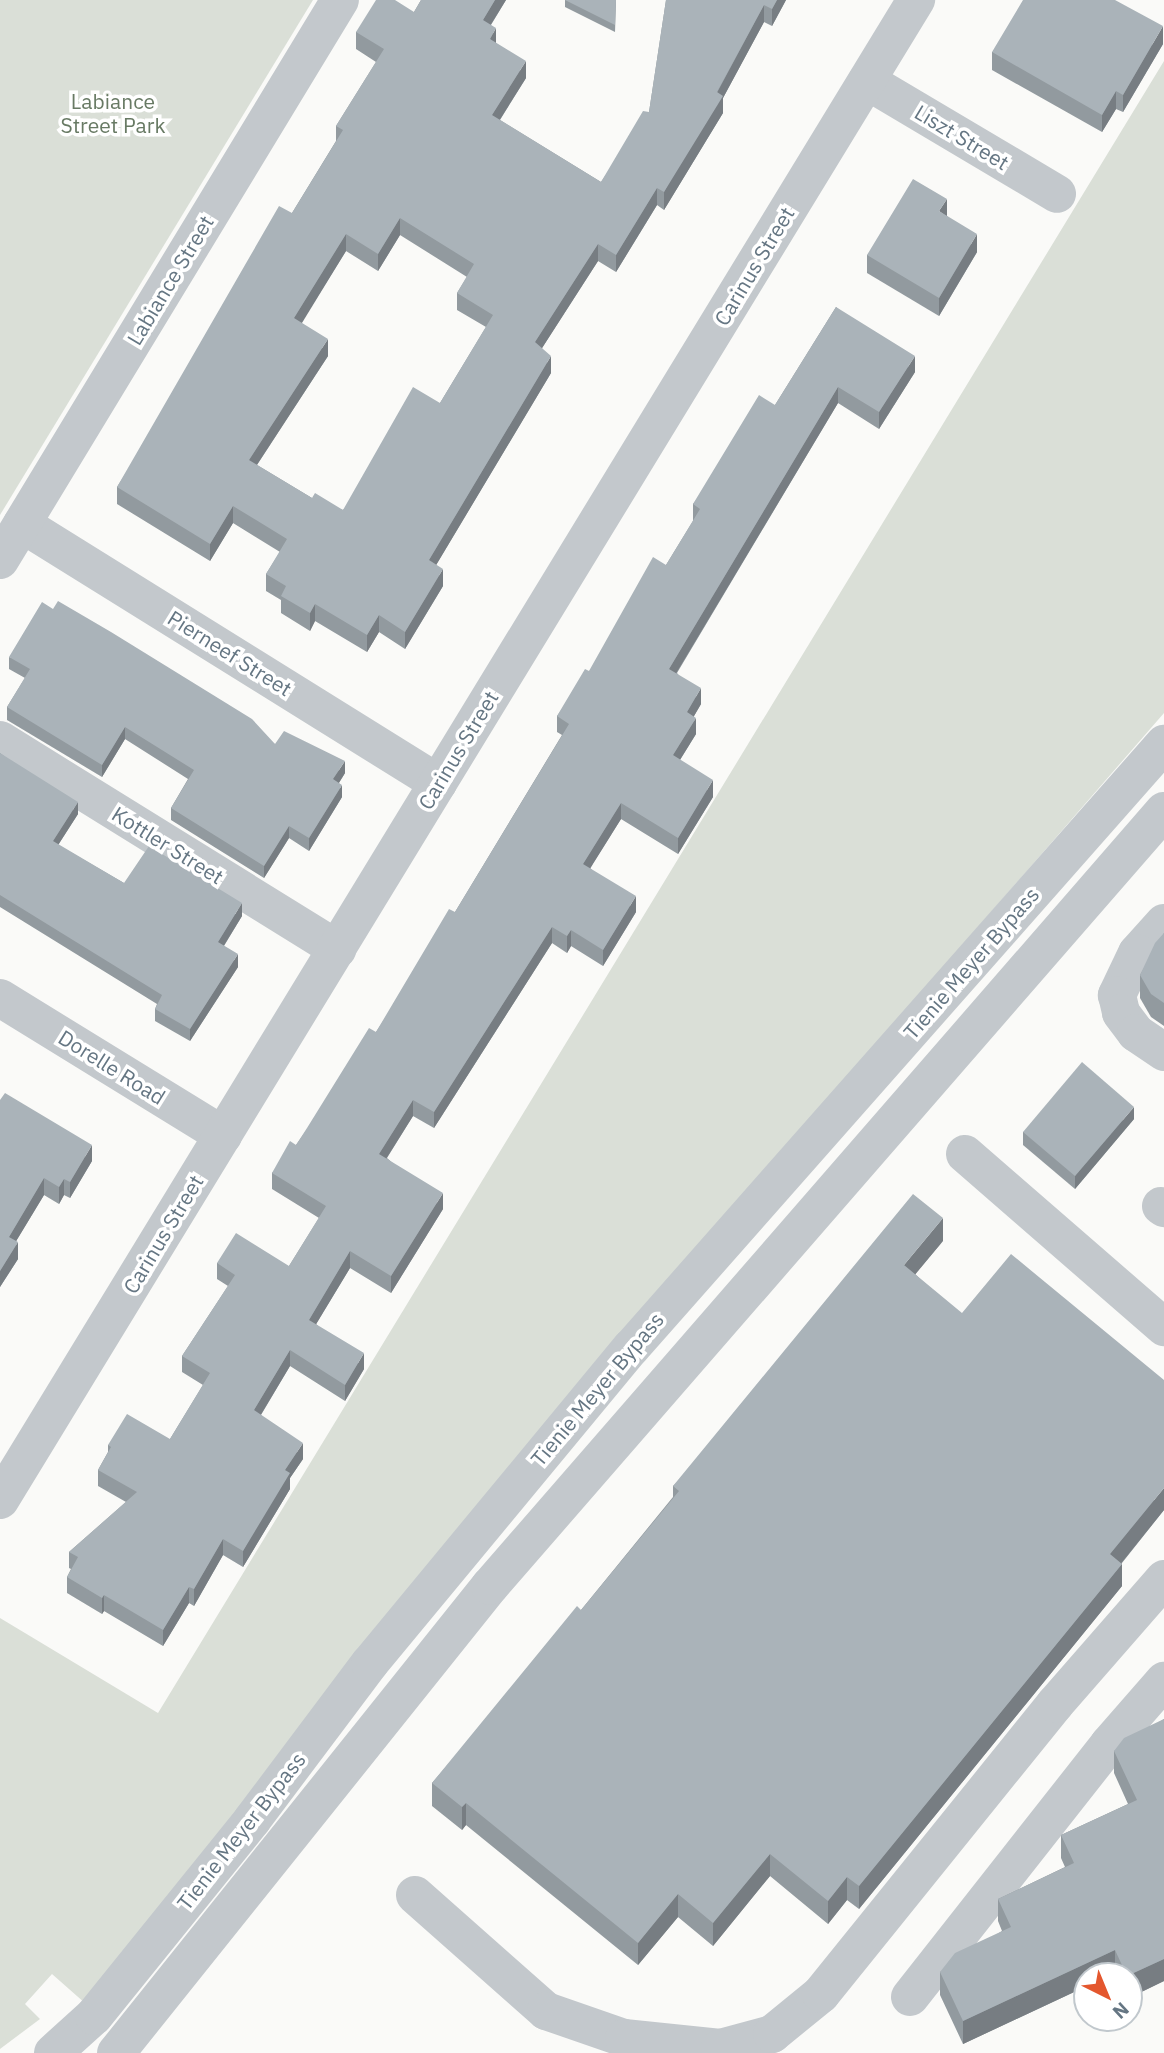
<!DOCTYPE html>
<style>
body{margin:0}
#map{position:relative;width:1164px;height:2053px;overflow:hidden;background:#fafaf8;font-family:"IBM Plex Sans",sans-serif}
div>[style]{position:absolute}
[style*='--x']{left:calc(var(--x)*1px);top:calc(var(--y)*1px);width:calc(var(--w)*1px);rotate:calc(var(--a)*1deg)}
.green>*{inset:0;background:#dadfd7}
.minor>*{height:38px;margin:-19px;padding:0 19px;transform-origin:19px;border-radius:19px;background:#c3c8cc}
.wall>*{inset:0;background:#929a9f}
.shaded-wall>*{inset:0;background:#777d82}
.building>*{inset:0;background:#aab3b9}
span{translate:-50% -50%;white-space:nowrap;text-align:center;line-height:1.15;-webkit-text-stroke:7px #fff;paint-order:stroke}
.park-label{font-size:21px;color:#687a64}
.street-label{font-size:21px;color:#657683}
.north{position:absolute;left:1073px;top:1962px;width:70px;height:70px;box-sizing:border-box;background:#fff;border:2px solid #c1c8cd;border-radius:50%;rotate:137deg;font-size:19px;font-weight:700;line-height:28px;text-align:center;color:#657683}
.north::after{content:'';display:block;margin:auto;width:24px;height:32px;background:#e4572e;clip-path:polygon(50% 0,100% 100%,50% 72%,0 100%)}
</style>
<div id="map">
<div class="green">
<div style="clip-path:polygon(0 0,313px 0,0 515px)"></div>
<div style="clip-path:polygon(1164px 61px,1164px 713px,735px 1207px,86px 2004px,52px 1974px,25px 2004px,40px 2019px,0 2049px,0 1618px,158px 1713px)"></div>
</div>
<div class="minor">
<div style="--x:867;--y:81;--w:221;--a:30.7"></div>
<div style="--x:22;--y:524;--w:490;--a:31.9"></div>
<div style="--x:0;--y:560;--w:655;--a:-58.74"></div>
<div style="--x:0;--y:740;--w:397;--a:31.8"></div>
<div style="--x:1164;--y:923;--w:40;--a:132"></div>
<div style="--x:1137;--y:953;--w:47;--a:115.5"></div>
<div style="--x:1117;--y:995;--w:18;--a:77"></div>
<div style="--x:1121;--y:1013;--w:25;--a:53"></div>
<div style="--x:1136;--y:1033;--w:34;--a:34"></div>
<div style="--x:0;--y:998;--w:262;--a:31.6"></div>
<div style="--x:965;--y:1154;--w:264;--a:41"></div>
<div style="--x:1161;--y:1206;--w:4;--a:34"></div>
<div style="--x:0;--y:1500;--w:1758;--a:-58.59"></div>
<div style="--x:415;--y:1895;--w:175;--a:41.5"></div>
<div style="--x:546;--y:2011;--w:83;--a:19.1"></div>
<div style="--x:624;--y:2038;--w:97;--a:5.9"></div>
<div style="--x:720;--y:2048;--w:54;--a:-15.1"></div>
<div style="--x:772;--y:2034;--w:63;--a:-39.2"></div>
<div style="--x:821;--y:1994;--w:373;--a:-51.1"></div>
<div style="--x:1055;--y:1704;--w:166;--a:-48.9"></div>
<div style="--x:910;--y:1997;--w:322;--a:-51.8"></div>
<div style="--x:1109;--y:1744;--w:84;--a:-48.9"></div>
<div style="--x:53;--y:2053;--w:55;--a:-42.1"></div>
<div style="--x:94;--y:2016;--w:252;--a:-51.1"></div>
<div style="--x:252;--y:1820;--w:196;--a:-53.1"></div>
<div style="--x:370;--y:1663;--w:409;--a:-50.4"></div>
<div style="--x:631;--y:1348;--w:806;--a:-48.57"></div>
<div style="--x:116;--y:2053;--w:598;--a:-51.31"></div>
<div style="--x:490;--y:1586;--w:1027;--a:-48.99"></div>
</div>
<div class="wall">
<div style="clip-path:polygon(evenodd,421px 0,506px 0,491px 25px,496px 43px,526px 78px,500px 120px,601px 182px,649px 112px,666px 0,786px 0,772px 26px,764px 22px,723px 98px,723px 113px,664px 210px,657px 205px,616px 272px,598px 261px,542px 348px,551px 373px,436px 565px,443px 586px,405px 649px,379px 632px,367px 652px,315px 621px,310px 631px,281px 613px,281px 600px,266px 591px,266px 574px,280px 552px,233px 523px,210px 561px,117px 504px,117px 487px,292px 213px,336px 141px,336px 126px,376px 62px,356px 49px,356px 32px,414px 12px,421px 0,400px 235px,467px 277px,457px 293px,457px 310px,486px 327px,440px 403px,343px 510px,312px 498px,257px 465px,328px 356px,301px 323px,346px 251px,378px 271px,400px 235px)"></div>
<div style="clip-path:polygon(565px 0,616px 0,615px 32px,565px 7px)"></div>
<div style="clip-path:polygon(1163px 44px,1123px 112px,1116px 109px,1102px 132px,992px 70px,992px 52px)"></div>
<div style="clip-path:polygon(947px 216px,977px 252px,939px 316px,867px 273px,867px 255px)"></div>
<div style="clip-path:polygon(836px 307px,915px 372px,879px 429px,838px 403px,677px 673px,701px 704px,694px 716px,696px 734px,680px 760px,713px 797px,678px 854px,621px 819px,590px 868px,636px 912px,603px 966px,571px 946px,567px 953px,552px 943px,434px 1128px,413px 1116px,387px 1158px,443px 1209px,391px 1293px,350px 1268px,316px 1324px,364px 1369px,345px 1401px,290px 1366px,261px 1415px,303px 1459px,290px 1478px,290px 1489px,243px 1567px,223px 1555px,194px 1606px,189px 1603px,163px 1646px,104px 1611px,102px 1614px,67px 1593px,67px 1577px,71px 1569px,69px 1568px,69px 1552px,126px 1502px,98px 1486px,98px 1470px,108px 1452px,108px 1445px,170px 1439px,203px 1385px,182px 1372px,182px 1356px,228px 1286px,217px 1279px,217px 1263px,289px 1266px,319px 1218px,272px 1189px,272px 1173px,296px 1145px,376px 1032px,455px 912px,562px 735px,557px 732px,557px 716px,666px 565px,693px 521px,693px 504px,775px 405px)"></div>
<div style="clip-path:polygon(9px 657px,275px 744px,345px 773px,339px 783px,342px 797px,309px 851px,289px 838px,264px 878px,171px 820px,171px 808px,188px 779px,125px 739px,102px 777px,7px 720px,7px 707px,25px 678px,9px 669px)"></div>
<div style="clip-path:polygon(0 753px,78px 814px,58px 845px,124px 883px,242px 916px,224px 946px,238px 967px,190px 1041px,155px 1021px,155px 1009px,157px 1004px,0 907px)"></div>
<div style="clip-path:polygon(1164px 933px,1164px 1026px,1151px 1017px,1140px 998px,1140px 975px)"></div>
<div style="clip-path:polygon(0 1100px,92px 1161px,70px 1198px,64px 1195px,59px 1204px,44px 1195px,16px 1241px,18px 1259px,0 1287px)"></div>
<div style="clip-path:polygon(1134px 1119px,1075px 1189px,1023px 1145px,1023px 1132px)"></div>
<div style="clip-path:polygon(943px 1241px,915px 1274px,1164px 1510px,1122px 1563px,1122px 1586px,859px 1909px,847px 1900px,828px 1924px,770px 1876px,713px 1946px,678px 1917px,638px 1965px,466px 1825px,462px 1830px,432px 1806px,432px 1783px,581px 1610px,673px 1497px,673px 1486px)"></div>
<div style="clip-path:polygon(1164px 1719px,1164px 1981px,1129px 1998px,1129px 1976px,1116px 1976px,1115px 1973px,1087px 1976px,1087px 1986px,963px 2044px,940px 1995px,940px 1972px,1002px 1931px,998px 1921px,998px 1899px,1065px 1867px,1061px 1858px,1061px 1835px,1128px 1804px,1114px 1773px,1114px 1751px)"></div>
</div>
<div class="shaded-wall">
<div style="clip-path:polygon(495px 0,506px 0,483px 37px,483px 20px)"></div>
<div style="clip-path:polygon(777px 0,786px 0,772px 26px,772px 9px)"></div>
<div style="clip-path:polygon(764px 5px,764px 22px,723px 98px,723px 113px,664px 210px,664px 192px)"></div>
<div style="clip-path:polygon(1163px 26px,1163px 44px,1123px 112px,1123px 95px)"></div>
<div style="clip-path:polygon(496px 28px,496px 45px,490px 39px)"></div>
<div style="clip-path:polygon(526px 61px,526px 78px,492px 132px,492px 115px)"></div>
<div style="clip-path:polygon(1116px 91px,1116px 109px,1102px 132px,1102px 115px)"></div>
<div style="clip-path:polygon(657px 188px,657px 205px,616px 272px,616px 255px)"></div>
<div style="clip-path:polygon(947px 199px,947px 217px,939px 211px)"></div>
<div style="clip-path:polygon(400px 218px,400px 235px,378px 271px,378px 254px)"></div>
<div style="clip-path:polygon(346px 234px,346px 251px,294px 336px,294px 318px)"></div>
<div style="clip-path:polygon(977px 234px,977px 252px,939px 316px,939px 298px)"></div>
<div style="clip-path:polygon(598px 244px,598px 261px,535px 359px,535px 342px)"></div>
<div style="clip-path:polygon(328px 339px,328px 356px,249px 477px,249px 460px)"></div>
<div style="clip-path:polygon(551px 356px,551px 373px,429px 577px,429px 560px)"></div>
<div style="clip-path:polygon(915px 356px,915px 372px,879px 429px,879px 412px)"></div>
<div style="clip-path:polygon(838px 387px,838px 403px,669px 685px,669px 669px)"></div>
<div style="clip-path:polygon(233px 506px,233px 523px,210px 561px,210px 544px)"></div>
<div style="clip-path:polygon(443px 569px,443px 586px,405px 649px,405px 632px)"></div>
<div style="clip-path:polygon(315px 604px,315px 621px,310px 631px,310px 613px)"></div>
<div style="clip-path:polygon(379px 615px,379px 632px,367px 652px,367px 635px)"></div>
<div style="clip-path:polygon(701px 688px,701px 704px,687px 728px,687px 712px)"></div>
<div style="clip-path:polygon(696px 718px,696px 734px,673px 771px,673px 755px)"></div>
<div style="clip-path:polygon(125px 727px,125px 739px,102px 777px,102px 765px)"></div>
<div style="clip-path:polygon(345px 761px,345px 773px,333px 792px,333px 779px)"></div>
<div style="clip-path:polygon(713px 780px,713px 797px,678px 854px,678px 838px)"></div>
<div style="clip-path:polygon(342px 785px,342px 797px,309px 851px,309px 838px)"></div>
<div style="clip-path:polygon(78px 802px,78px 814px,53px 853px,53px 841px)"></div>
<div style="clip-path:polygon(621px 803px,621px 819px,583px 880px,583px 864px)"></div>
<div style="clip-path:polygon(289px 826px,289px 838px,264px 878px,264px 866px)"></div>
<div style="clip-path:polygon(636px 896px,636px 912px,603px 966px,603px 950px)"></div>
<div style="clip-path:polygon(242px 903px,242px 916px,218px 955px,218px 942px)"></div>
<div style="clip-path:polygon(552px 927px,552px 943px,434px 1128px,434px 1112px)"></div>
<div style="clip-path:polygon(571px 930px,571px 946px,567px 953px,567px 936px)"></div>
<div style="clip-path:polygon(238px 954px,238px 967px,190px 1041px,190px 1029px)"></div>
<div style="clip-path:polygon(413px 1100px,413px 1116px,379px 1170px,379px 1154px)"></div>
<div style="clip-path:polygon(1134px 1107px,1134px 1119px,1075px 1189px,1075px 1176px)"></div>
<div style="clip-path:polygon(92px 1145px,92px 1161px,70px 1198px,70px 1182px)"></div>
<div style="clip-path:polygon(44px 1178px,44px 1195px,9px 1253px,9px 1237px)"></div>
<div style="clip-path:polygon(64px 1179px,64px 1195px,59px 1204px,59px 1187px)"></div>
<div style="clip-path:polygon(443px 1193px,443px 1209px,391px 1293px,391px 1276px)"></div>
<div style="clip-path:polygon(943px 1218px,943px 1241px,904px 1288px,904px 1265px)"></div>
<div style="clip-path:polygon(18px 1242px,18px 1259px,0 1287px,0 1271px)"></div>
<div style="clip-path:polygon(350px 1251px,350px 1268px,309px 1336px,309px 1320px)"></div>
<div style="clip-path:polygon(290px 1350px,290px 1366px,254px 1426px,254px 1410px)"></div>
<div style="clip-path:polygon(364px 1353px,364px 1369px,345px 1401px,345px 1385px)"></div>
<div style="clip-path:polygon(303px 1443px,303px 1459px,290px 1478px,290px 1489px,243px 1567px,243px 1551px,285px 1470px)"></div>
<div style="clip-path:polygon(1164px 1488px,1164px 1510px,1110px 1577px,1110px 1554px)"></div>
<div style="clip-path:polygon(223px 1539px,223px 1555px,194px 1606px,194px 1589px)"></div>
<div style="clip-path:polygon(1122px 1564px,1122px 1586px,859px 1909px,859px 1886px)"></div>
<div style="clip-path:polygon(189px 1587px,189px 1603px,163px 1646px,163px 1630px)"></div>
<div style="clip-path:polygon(104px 1595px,104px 1611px,102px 1614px,102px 1598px)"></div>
<div style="clip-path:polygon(466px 1803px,466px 1825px,462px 1830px,462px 1807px)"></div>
<div style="clip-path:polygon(770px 1854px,770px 1876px,713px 1946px,713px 1923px)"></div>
<div style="clip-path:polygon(847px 1877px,847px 1900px,828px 1924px,828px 1901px)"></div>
<div style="clip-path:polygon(678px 1894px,678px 1917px,638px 1965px,638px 1943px)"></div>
<div style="clip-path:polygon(1115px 1950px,1115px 1973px,1108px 1976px,1087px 1976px,1087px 1986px,963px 2044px,963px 2021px)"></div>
<div style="clip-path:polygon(1164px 1959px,1164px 1981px,1129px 1998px,1129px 1976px,1127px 1976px)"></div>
</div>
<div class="building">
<div style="clip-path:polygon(evenodd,376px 0,395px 0,414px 12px,421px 0,495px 0,483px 20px,496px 28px,490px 39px,526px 61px,492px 115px,601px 182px,643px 111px,649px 112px,666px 0,777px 0,772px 9px,764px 5px,717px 92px,723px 96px,664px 192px,657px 188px,616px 255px,598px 244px,535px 342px,551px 356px,429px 560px,443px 569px,405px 632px,379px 615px,367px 635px,315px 604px,310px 613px,281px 596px,286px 586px,266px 574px,287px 539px,233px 506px,210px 544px,117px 487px,279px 206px,292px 213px,343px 130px,336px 126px,384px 49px,356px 32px,376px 0,400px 218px,474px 264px,457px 293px,493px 315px,440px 403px,413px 387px,343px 510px,315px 493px,312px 498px,249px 460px,328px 339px,294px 318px,346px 234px,378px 254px,400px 218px)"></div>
<div style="clip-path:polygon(565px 0,616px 0,615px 25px)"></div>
<div style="clip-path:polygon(1023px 0,1115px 0,1163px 26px,1123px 95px,1116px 91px,1102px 115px,992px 52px)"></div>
<div style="clip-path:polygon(913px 179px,947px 199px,939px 211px,977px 234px,939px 298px,867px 255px)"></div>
<div style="clip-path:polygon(836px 307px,915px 356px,879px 412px,838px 387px,669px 669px,701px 688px,687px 712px,696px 718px,673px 755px,713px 780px,678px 838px,621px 803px,583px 864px,636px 896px,603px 950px,571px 930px,567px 936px,552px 927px,434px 1112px,413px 1100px,379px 1154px,443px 1193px,391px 1276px,350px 1251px,309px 1320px,364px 1353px,345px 1385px,290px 1350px,254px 1410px,303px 1443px,285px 1470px,290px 1473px,243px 1551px,223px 1539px,194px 1589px,189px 1587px,163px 1630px,104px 1595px,102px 1598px,67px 1577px,78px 1557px,69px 1552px,137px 1492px,98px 1470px,111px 1447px,108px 1445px,127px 1414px,170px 1439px,210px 1373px,182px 1356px,235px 1275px,217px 1263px,236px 1233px,289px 1266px,326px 1206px,272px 1173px,290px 1141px,296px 1145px,307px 1128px,369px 1028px,376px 1032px,449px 909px,455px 912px,569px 724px,557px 716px,585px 669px,589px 671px,653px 557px,666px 565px,700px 509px,693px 504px,759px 395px,775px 405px)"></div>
<div style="clip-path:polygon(58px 601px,111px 632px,252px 719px,275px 744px,284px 731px,345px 761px,333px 779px,342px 785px,309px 838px,289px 826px,264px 866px,171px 808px,194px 770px,125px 727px,102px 765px,7px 707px,30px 669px,9px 657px,42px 602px,53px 609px)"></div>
<div style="clip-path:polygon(0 753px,78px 802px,53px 841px,124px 883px,149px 846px,242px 903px,218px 942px,238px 954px,190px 1029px,155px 1009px,162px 995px,0 895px)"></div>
<div style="clip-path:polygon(1164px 933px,1164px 1003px,1151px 994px,1140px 975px,1155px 943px)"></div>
<div style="clip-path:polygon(1082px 1062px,1134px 1107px,1075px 1176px,1023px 1132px)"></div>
<div style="clip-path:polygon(5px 1093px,92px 1145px,70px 1182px,64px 1179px,59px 1187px,44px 1178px,9px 1237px,18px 1242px,0 1271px,0 1100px)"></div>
<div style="clip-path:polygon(913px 1194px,943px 1218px,904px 1265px,962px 1313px,1011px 1254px,1164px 1380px,1164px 1488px,1110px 1554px,1122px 1564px,859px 1886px,847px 1877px,828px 1901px,770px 1854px,713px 1923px,678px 1894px,638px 1943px,466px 1803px,462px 1807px,432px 1783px,577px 1606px,581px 1610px,679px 1491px,673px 1486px)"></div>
<div style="clip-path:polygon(1164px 1719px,1164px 1959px,1127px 1976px,1115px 1950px,963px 2021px,940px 1972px,955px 1953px,1011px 1927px,998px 1899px,1074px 1863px,1061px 1835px,1137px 1800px,1114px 1751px,1124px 1738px)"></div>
</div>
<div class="park-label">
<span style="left:113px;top:113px">Labiance<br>Street Park</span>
</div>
<div class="street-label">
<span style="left:962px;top:137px;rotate:31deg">Liszt Street</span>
<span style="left:754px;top:266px;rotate:-59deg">Carinus Street</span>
<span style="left:170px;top:280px;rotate:-59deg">Labiance Street</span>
<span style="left:230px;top:653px;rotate:32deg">Pierneef Street</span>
<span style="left:458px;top:750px;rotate:-59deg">Carinus Street</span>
<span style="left:168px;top:845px;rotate:32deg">Kottler Street</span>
<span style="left:971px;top:963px;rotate:-49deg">Tienie Meyer Bypass</span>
<span style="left:112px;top:1067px;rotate:32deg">Dorelle Road</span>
<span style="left:163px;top:1234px;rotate:-59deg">Carinus Street</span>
<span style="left:597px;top:1389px;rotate:-50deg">Tienie Meyer Bypass</span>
<span style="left:241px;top:1831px;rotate:-52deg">Tienie Meyer Bypass</span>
</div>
<div class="north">N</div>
</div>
